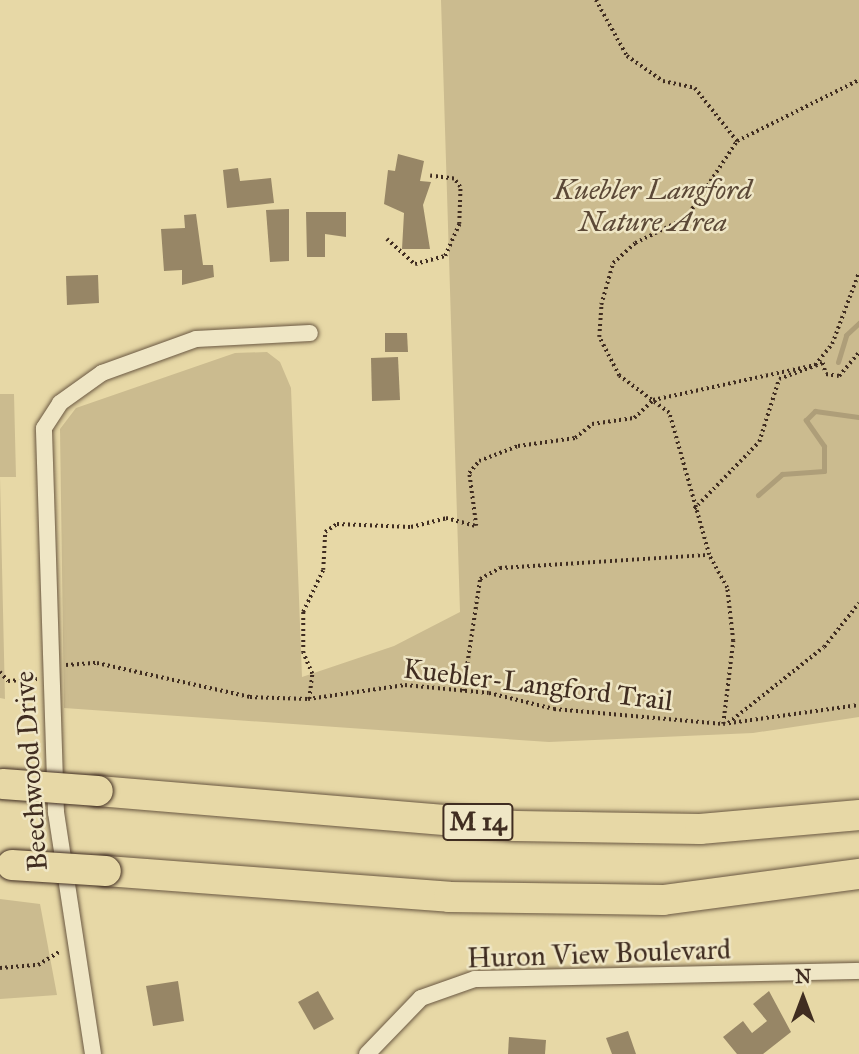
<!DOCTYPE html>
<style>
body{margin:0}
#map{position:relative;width:859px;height:1054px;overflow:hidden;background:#e7d8a6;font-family:"IM FELL Great Primer",serif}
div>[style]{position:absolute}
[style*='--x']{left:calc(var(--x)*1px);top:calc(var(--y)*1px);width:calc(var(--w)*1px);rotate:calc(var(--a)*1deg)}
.green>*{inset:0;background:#cbbb8f}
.stream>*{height:5px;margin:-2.5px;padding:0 2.5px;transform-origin:2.5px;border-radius:2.5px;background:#ae9e79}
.building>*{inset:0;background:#978666}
.path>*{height:3.5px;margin-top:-1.75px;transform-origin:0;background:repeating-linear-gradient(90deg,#402d21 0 2px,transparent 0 5.5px)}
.roads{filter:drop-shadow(0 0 2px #6a5842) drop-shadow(0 0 2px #6a5842)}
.minor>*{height:16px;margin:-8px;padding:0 8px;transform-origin:8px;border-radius:8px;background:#efe6c5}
.motorway>*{height:30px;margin:-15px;padding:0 15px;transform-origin:15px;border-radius:15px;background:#e7d8a6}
.bridges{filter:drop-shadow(0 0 2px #402d21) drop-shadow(0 0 2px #402d21)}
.motorway-bridge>*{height:30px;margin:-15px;padding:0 15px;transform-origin:15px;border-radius:15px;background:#e7d8a6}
span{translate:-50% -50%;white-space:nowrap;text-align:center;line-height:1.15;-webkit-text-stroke:5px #efe6c5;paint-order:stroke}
.shield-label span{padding:2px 5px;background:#efe6c5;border:2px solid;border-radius:5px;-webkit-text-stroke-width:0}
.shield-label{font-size:26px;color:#402d21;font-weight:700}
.park-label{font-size:28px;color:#5c4937;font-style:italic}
.street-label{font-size:28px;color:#402d21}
.north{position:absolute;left:768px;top:963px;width:70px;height:70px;-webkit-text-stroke:5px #efe6c5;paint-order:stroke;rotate:0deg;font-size:19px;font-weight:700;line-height:28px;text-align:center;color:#402d21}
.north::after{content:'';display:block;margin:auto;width:24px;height:32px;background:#402d21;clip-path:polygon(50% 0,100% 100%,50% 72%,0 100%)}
</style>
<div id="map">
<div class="green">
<div style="clip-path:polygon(441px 0,859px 0,859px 717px,753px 733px,549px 742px,64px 708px,60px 429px,76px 408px,235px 353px,267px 352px,280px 362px,291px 388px,302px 677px,394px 646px,460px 612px)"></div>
<div style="clip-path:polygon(0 394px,14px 394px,16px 477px,0 477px,5px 699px,0 698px)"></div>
<div style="clip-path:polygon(0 899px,40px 904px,57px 995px,0 999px)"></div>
</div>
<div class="stream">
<div style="--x:838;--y:362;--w:28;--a:-73"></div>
<div style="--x:846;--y:335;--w:18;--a:-43"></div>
<div style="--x:758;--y:495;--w:32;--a:-41"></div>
<div style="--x:782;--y:474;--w:42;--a:-4.1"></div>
<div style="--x:824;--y:471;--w:25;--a:-90"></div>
<div style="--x:824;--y:446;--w:32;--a:-125"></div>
<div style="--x:806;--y:420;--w:13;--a:-45"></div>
<div style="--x:815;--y:411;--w:44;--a:7.8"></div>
</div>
<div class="building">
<div style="clip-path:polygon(398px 154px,424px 161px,420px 181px,431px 182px,423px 205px,430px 249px,402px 249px,404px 213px,384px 204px,388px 170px,395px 171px)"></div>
<div style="clip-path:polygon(238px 168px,240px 181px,271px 178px,274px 203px,227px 208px,223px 170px)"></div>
<div style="clip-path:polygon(289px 209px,289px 261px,270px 262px,266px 210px)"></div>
<div style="clip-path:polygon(306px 212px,346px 212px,346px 237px,325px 234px,325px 257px,307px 257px)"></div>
<div style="clip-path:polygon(196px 214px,203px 265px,213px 265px,214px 277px,182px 285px,182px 270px,164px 271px,161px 229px,185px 228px,184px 215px)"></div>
<div style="clip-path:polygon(98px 275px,99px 303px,67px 305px,66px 276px)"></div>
<div style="clip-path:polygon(385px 333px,407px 333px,408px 352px,385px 352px)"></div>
<div style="clip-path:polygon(398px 357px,400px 400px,372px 401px,371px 358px)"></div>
<div style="clip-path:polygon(178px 981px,184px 1021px,153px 1026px,146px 986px)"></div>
<div style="clip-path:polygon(318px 991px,334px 1019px,314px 1030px,298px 1002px)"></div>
<div style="clip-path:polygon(769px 991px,791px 1032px,763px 1054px,737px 1054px,723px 1037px,743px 1021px,752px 1033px,767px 1021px,753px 1004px)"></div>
<div style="clip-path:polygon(628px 1031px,636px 1054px,612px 1054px,606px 1038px)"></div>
<div style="clip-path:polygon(509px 1037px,546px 1040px,545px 1054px,508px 1054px)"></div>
</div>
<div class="path">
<div style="--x:596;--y:0;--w:64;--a:61"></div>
<div style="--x:627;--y:56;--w:44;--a:34.8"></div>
<div style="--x:663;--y:81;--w:33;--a:12"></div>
<div style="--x:695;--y:88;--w:68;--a:51.6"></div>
<div style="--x:387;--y:239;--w:38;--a:42"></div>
<div style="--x:415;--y:264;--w:31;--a:-15"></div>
<div style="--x:445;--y:256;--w:35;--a:-66"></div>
<div style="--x:459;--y:224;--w:37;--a:-88"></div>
<div style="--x:460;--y:187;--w:10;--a:-127"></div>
<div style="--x:454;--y:179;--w:24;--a:-173"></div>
<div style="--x:653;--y:400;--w:166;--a:-12.2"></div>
<div style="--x:815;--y:365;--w:27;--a:-51"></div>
<div style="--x:832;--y:344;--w:77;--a:-69.4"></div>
<div style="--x:694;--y:509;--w:93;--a:-45.9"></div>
<div style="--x:759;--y:442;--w:66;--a:-72.4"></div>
<div style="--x:779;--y:379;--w:47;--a:-20"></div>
<div style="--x:823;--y:363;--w:11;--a:75"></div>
<div style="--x:826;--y:374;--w:13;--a:9"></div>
<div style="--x:839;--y:376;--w:31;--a:-50"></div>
<div style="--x:66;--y:665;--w:31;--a:-4"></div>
<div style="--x:97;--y:663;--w:157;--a:12.5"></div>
<div style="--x:250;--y:697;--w:58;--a:2"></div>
<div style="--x:308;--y:699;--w:98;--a:-8.2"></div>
<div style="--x:405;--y:685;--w:84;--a:5.4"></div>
<div style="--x:489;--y:693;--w:67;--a:13.8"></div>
<div style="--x:554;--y:709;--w:170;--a:5.1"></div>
<div style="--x:723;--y:724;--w:137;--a:-8"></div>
<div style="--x:0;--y:672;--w:12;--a:48"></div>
<div style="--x:8;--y:681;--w:29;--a:-4"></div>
<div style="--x:463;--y:691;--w:113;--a:-81.4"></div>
<div style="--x:480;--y:579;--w:23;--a:-29"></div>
<div style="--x:500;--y:568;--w:209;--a:-3.6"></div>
<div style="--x:309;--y:699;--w:25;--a:-83"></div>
<div style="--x:312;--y:674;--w:23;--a:-113"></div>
<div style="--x:303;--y:653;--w:41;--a:-90"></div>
<div style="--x:303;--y:612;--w:47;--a:-64.5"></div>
<div style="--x:323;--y:570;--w:38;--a:-87"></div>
<div style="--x:325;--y:532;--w:14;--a:-34"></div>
<div style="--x:337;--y:524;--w:74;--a:2.3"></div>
<div style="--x:411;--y:527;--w:36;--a:-14"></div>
<div style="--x:446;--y:518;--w:31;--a:15"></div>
<div style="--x:476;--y:526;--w:53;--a:-97.5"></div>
<div style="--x:469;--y:473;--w:16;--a:-50"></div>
<div style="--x:479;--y:461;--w:42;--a:-21"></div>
<div style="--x:518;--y:446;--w:58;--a:-8"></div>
<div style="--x:575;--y:438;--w:22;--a:-39"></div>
<div style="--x:592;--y:424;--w:42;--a:-8.1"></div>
<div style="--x:634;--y:418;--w:26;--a:-43"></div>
<div style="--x:728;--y:723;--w:122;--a:-38.4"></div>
<div style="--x:824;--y:647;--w:56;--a:-51.5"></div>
<div style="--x:723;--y:724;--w:84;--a:-83.1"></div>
<div style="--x:733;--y:641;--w:53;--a:-96.5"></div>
<div style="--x:727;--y:588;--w:38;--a:-119"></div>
<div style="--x:709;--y:555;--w:148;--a:-105.7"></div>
<div style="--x:669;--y:413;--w:62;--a:-143.5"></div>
<div style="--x:619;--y:376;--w:44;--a:-117.1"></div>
<div style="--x:599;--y:337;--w:32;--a:-86"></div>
<div style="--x:601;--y:305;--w:44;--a:-74.1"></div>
<div style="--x:613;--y:263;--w:30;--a:-42"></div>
<div style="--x:635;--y:243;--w:57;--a:-26.1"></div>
<div style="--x:686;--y:218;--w:92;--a:-56.5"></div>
<div style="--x:737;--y:141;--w:136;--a:-26.6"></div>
<div style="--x:0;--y:968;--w:38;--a:-5"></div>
<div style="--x:38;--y:965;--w:26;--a:-32"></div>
</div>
<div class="roads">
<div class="minor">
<div style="--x:93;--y:1054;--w:244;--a:-98.7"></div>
<div style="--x:56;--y:813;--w:385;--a:-91.8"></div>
<div style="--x:44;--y:428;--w:30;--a:-57"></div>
<div style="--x:60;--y:403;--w:52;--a:-35.5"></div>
<div style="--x:102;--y:373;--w:100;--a:-19.9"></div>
<div style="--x:196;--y:339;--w:114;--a:-3"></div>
<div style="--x:367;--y:1054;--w:78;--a:-46"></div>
<div style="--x:421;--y:998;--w:57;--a:-19.4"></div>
<div style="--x:475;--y:979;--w:384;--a:-1.2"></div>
</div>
<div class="motorway">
<div style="--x:98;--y:791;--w:419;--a:4.8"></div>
<div style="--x:516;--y:826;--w:184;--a:0.9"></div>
<div style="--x:700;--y:829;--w:160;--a:-5"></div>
<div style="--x:106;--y:871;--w:344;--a:4.3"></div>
<div style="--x:449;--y:897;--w:214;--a:0.8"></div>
<div style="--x:663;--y:900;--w:198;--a:-7.6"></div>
</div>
</div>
<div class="bridges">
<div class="motorway-bridge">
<div style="--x:3;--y:784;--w:95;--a:4.2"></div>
<div style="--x:12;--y:865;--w:94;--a:3.7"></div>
</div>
</div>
<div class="shield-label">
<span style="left:478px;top:822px">M 14</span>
</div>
<div class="park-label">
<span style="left:653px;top:206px">Kuebler Langford<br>Nature Area</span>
</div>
<div class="street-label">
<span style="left:538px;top:685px;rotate:7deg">Kuebler-Langford Trail</span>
<span style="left:31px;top:771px;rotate:-94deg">Beechwood Drive</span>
<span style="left:599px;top:954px;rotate:-2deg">Huron View Boulevard</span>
</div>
<div class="north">N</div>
</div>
